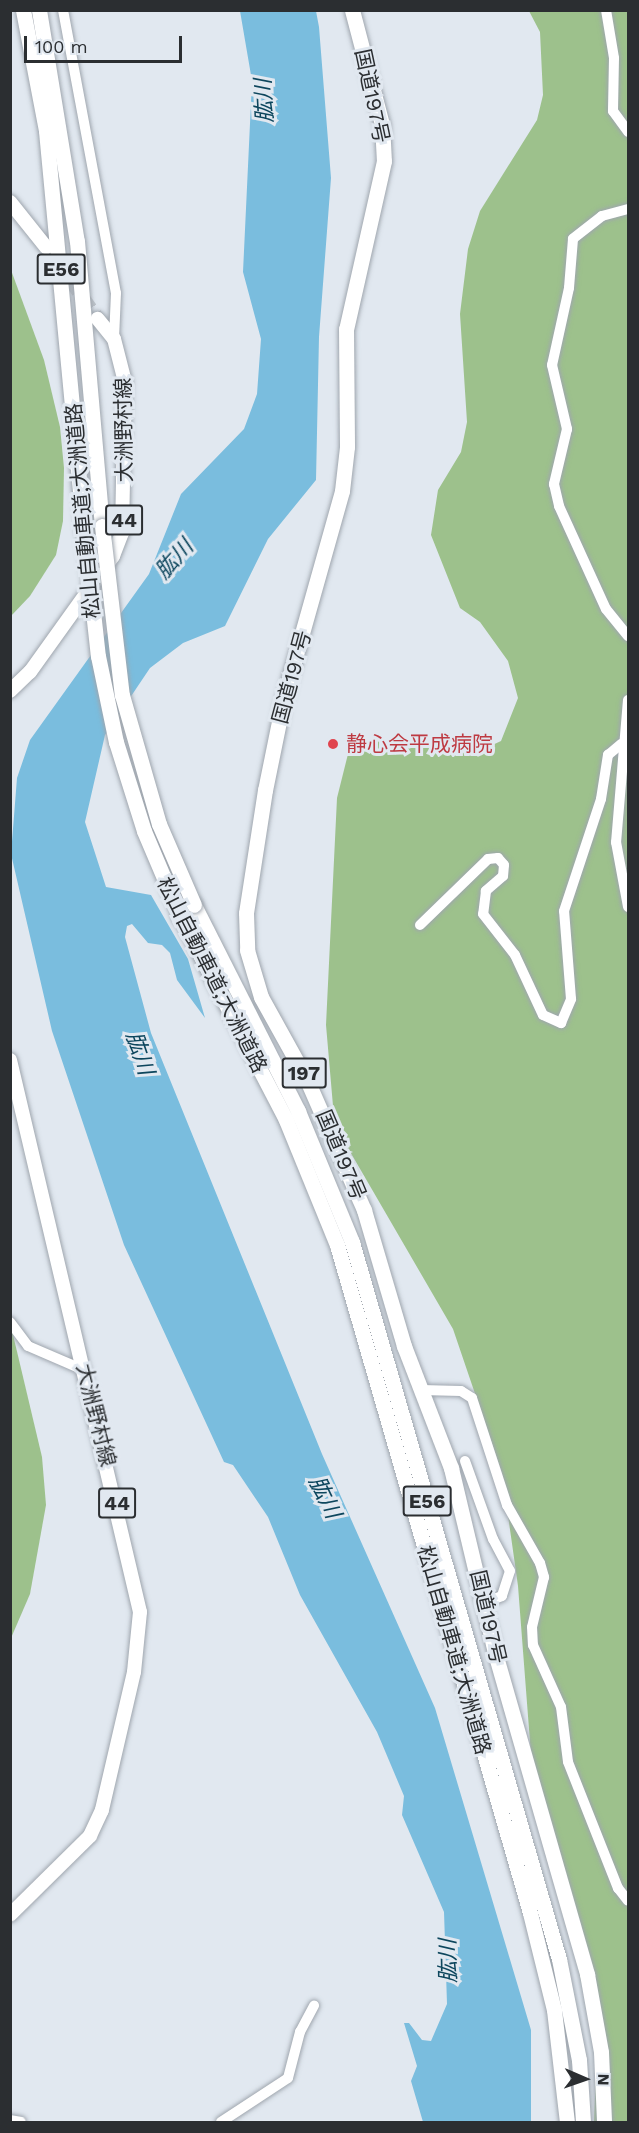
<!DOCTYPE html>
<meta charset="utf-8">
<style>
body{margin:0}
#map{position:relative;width:639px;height:2133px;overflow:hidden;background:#e1e8f0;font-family:"Work Sans","Noto Sans JP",sans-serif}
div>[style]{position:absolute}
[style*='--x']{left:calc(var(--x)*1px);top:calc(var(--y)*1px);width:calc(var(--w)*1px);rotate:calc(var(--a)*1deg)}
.forest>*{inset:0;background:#9dc18c}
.water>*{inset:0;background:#7abdde}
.major-tunnel>*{height:14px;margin-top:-7px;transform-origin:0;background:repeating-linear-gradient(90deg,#bdc3ca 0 14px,transparent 0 21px)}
.roads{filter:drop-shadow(0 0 2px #9fa6ae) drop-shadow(0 0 2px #9fa6ae)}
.minor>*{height:10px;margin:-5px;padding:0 5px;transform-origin:5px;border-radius:5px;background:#fff}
.major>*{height:14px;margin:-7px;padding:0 7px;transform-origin:7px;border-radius:7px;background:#fff}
.highway>*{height:15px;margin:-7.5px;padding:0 7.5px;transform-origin:7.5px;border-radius:7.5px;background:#fff}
.bridges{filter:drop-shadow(0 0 2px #9fa6ae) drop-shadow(0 0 2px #9fa6ae)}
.highway-bridge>*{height:15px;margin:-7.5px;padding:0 7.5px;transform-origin:7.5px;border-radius:7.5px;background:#fff}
.dots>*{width:16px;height:16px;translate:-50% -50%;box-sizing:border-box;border:3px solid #e1e8f0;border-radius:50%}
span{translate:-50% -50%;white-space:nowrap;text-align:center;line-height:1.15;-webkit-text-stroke:6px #e1e8f0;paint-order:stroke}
.shield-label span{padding:2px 4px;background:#e1e8f0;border:2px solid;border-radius:4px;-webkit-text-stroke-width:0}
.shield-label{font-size:20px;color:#2b2e31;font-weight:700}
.street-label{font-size:21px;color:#2b2e31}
.health-label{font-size:21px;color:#be3a42}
.left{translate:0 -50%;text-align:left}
.water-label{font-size:22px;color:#0d465d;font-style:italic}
.frame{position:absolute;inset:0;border:12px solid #2b2e31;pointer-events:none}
.north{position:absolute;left:555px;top:2049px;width:60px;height:60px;-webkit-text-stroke:4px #e1e8f0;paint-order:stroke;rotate:92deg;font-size:16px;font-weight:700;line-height:24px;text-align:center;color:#2b2e31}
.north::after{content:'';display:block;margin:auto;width:21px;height:27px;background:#2b2e31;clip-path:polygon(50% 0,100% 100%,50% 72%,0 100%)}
.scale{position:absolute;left:24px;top:36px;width:158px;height:27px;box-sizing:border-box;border:3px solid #2b2e31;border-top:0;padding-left:8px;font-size:18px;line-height:21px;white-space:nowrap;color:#2b2e31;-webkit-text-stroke:4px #e1e8f0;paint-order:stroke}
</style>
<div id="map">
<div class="forest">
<div style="clip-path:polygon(529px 11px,628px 11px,628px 2122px,594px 2122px,597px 2047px,533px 1781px,518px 1586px,502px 1473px,453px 1329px,345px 1143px,333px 1106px,326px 1025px,337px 798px,349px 750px,359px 742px,379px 739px,473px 754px,501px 741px,518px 698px,508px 661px,480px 622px,460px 608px,431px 535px,438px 490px,461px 452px,467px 422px,460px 314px,468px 249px,480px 211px,537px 120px,543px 95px,540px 32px)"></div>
<div style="clip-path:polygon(11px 270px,44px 360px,60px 427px,64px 468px,63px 521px,56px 555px,30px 596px,11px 616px)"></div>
<div style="clip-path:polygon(10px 1322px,42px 1457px,46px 1505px,30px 1594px,11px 1638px)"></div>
</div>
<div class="water">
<div style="clip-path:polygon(240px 11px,316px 11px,319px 27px,331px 178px,319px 337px,316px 480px,268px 539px,225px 626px,183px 643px,150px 668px,105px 735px,85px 822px,106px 887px,151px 895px,188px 959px,205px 1018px,177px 980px,170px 953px,162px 945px,148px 943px,132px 924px,127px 926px,125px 937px,151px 1033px,322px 1454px,435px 1708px,531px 2030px,531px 2122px,423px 2122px,411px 2081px,417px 2066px,404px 2023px,409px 2023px,422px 2040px,431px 2041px,447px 2004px,444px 1912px,402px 1815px,404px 1796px,377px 1732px,300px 1595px,268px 1517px,233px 1465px,224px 1462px,124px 1245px,52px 1031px,11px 854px,17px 778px,30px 740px,149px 574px,181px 494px,244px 429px,257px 394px,261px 339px,243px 272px,252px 81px)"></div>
</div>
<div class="major-tunnel">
<div style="--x:58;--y:263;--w:69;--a:54.5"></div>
</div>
<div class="roads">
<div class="minor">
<div style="--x:63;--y:10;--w:288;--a:79.4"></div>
<div style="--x:116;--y:293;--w:46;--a:92.5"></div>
<div style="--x:606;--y:10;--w:49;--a:80.5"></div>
<div style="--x:614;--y:58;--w:53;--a:91.1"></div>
<div style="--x:613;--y:111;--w:26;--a:54"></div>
<div style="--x:628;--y:209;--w:27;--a:165"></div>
<div style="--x:602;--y:216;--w:37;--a:142"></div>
<div style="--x:573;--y:239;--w:49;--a:94.7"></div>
<div style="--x:569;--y:288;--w:79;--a:102.4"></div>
<div style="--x:552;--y:365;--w:66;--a:76.8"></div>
<div style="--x:567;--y:429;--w:57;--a:103.3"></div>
<div style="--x:554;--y:484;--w:23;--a:77"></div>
<div style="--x:559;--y:506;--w:113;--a:65.5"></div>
<div style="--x:606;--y:609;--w:35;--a:51"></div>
<div style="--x:628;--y:700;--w:143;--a:94.8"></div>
<div style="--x:616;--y:842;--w:66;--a:79.5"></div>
<div style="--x:420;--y:925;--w:95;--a:-44.1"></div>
<div style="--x:488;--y:859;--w:10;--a:-6"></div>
<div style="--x:498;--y:858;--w:9;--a:49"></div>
<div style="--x:504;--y:865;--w:11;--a:95"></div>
<div style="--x:503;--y:876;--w:23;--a:139"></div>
<div style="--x:486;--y:891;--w:23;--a:97"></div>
<div style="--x:483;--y:914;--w:52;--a:52"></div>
<div style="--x:515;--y:955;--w:66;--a:65"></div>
<div style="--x:543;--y:1015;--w:20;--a:24"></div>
<div style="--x:561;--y:1023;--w:26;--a:-67"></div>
<div style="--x:571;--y:999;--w:88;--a:-94.5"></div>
<div style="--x:564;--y:911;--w:118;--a:-71.7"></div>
<div style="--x:601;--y:799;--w:45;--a:-81"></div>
<div style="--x:608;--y:755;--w:17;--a:-40"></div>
<div style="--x:10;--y:1322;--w:30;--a:53"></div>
<div style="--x:28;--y:1346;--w:63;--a:23.3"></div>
<div style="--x:421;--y:1390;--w:40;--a:1.4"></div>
<div style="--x:461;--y:1391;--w:13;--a:32"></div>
<div style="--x:472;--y:1398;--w:113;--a:71.9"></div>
<div style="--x:507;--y:1505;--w:67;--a:60.4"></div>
<div style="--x:540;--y:1563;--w:15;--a:74"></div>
<div style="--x:544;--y:1577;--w:51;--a:103.5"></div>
<div style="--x:532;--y:1627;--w:18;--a:87"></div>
<div style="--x:533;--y:1645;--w:68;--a:65.7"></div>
<div style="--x:561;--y:1707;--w:55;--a:82.7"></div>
<div style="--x:568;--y:1762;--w:136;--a:68.4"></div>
<div style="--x:618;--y:1888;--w:16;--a:52"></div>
<div style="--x:465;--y:1461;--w:83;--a:70.3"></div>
<div style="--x:493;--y:1539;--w:36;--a:62"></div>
<div style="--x:510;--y:1571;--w:26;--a:108"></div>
<div style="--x:502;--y:1596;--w:19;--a:159"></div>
<div style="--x:10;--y:2120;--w:11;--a:10"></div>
<div style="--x:221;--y:2122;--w:80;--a:-33.3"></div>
<div style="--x:288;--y:2078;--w:48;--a:-75.4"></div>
<div style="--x:300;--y:2032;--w:30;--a:-62"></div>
</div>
<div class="major">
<div style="--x:10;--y:202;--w:58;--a:51.3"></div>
<div style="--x:10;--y:691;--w:28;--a:-44"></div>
<div style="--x:30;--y:672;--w:143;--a:-54.4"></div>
<div style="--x:113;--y:556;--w:25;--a:-69"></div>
<div style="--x:122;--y:533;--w:151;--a:-88.9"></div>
<div style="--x:125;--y:382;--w:44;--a:-104.3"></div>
<div style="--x:114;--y:339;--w:26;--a:-129"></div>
<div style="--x:10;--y:1060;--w:567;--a:76.75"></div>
<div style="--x:140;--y:1612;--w:60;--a:95.7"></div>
<div style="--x:134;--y:1672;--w:142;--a:103.1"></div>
<div style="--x:102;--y:1810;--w:29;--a:115"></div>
<div style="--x:90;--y:1836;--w:112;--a:135.4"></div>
</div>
<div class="highway">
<div style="--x:23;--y:10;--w:123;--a:79.2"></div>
<div style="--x:46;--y:131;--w:401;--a:84.6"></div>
<div style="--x:39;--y:10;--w:234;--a:80.7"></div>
<div style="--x:77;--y:241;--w:286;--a:85"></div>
<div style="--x:352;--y:10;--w:118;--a:75.3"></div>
<div style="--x:382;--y:124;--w:37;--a:87"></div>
<div style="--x:384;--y:161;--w:172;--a:102.7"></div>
<div style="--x:346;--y:329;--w:118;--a:89.5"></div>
<div style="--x:347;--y:447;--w:44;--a:96.5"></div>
<div style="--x:342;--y:491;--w:214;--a:105.7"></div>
<div style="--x:284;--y:697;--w:95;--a:101.5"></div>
<div style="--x:265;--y:790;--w:124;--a:98.8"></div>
<div style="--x:246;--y:913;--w:37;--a:88"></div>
<div style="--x:247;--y:950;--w:49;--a:73.4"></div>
<div style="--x:261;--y:997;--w:95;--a:61"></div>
<div style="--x:307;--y:1080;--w:142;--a:66.3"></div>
<div style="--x:364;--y:1210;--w:142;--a:73.6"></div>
<div style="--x:404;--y:1346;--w:131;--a:68.9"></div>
<div style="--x:451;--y:1468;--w:190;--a:76.6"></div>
<div style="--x:495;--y:1653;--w:334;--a:74"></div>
<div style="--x:587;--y:1974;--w:79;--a:79.8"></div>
<div style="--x:601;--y:2052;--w:70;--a:87.5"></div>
<div style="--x:194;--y:905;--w:231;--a:63.2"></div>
<div style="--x:298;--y:1111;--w:142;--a:67.6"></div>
<div style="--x:352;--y:1242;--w:746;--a:73.9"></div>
<div style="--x:559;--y:1959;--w:103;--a:78.8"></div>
<div style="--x:579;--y:2060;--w:62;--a:86.3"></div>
<div style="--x:180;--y:916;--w:230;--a:62.5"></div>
<div style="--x:286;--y:1120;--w:135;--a:67.8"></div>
<div style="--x:337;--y:1245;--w:695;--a:73.88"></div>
<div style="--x:530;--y:1913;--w:100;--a:76.1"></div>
<div style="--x:554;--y:2010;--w:113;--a:83.4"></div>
</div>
</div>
<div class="bridges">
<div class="highway-bridge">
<div style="--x:102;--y:526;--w:170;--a:83.3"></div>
<div style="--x:122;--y:695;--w:134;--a:74"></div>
<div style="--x:159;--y:824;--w:88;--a:66.6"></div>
<div style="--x:84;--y:530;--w:127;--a:83.7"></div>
<div style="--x:98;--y:656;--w:88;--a:78.2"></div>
<div style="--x:116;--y:742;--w:93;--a:72.5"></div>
<div style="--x:144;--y:831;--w:92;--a:67"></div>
</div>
</div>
<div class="dots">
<div style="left:333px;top:744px;background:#e0444e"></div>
</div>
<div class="shield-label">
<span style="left:61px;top:269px">E56</span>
<span style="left:124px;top:520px">44</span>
<span style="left:304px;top:1073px">197</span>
<span style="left:427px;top:1501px">E56</span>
<span style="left:117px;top:1503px">44</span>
</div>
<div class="street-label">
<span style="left:372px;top:96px;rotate:78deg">国道197号</span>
<span style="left:124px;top:430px;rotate:-91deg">大洲野村線</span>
<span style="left:83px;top:511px;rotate:-95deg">松山自動車道;大洲道路</span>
<span style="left:292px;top:677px;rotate:-75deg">国道197号</span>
<span style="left:212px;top:975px;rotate:63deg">松山自動車道;大洲道路</span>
<span style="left:341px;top:1155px;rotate:67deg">国道197号</span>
<span style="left:96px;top:1415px;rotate:76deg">大洲野村線</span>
<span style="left:488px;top:1617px;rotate:77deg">国道197号</span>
<span style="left:454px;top:1650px;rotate:74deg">松山自動車道;大洲道路</span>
</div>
<div class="health-label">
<span class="left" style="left:346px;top:744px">静心会平成病院</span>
</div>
<div class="water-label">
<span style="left:264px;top:101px;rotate:-93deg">肱川</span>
<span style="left:174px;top:559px;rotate:-48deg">肱川</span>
<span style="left:140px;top:1053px;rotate:71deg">肱川</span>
<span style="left:325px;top:1497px;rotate:64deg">肱川</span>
<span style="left:448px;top:1961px;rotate:-91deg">肱川</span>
</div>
<div class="frame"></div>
<div class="north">N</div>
<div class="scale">100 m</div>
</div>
